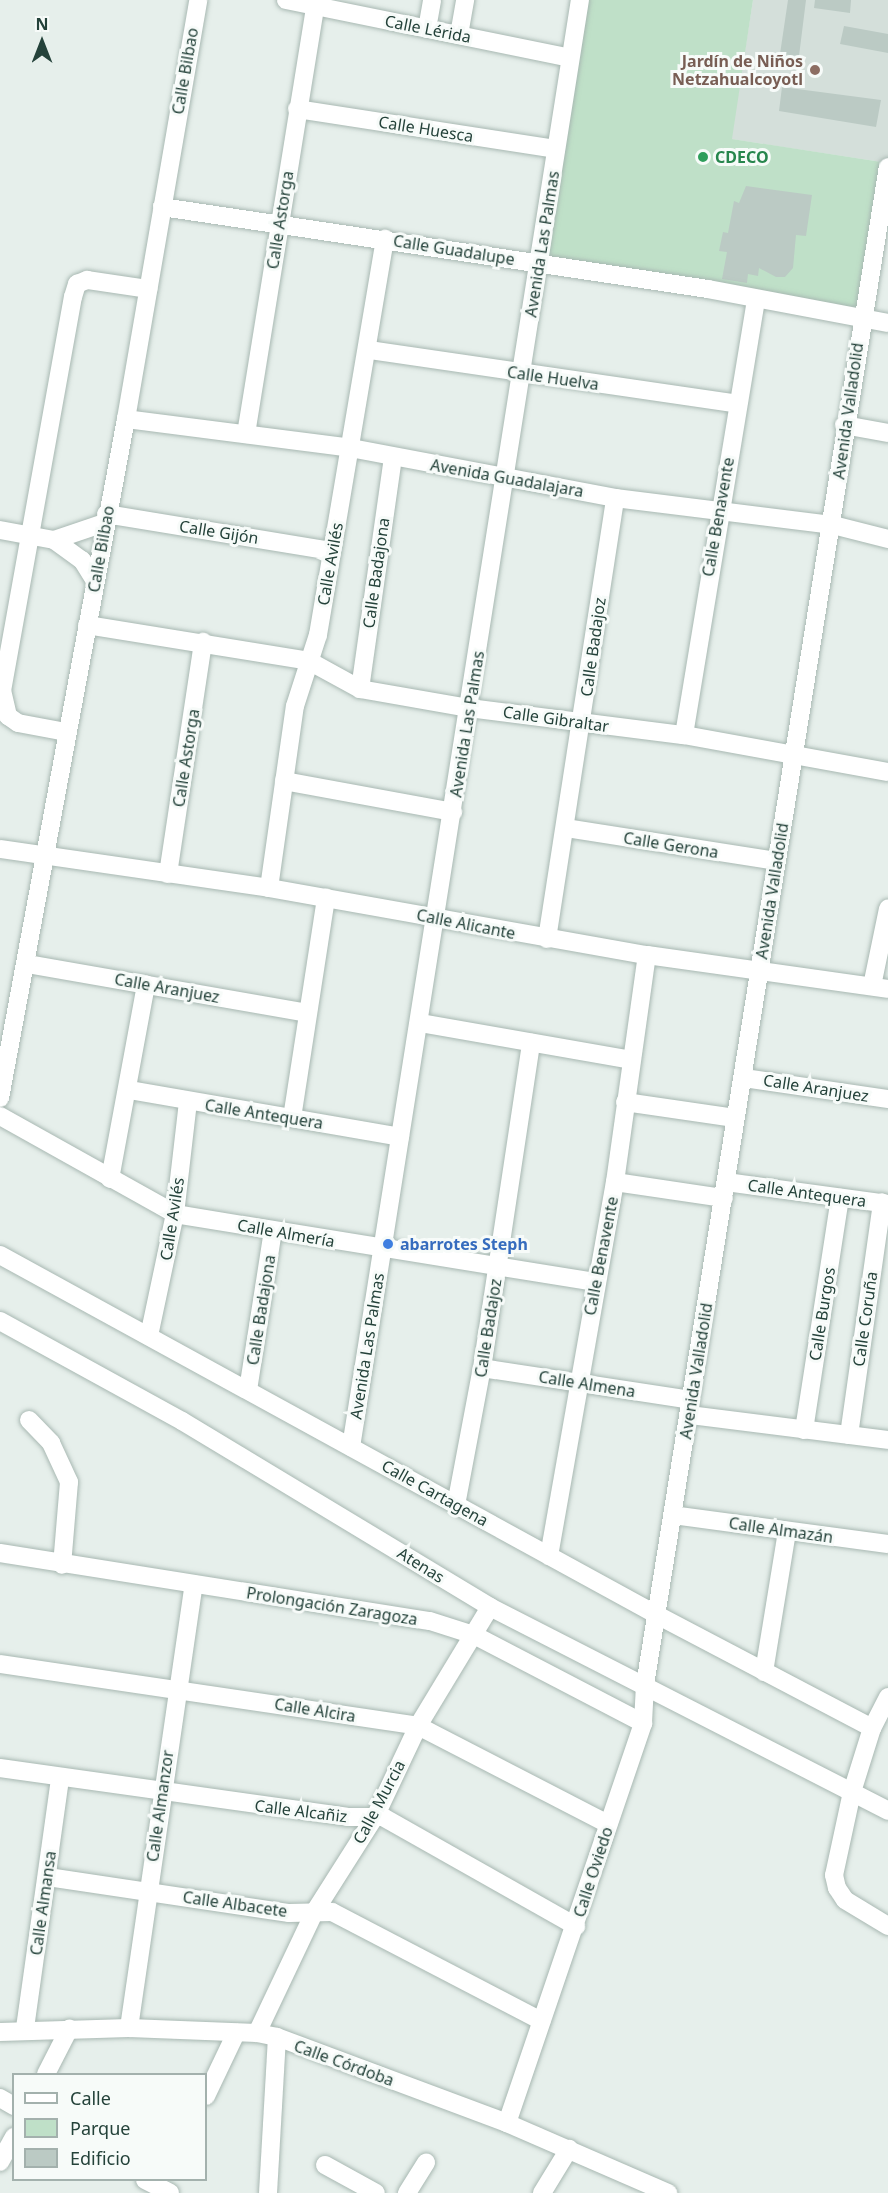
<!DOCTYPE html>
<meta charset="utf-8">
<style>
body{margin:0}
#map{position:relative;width:888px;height:2193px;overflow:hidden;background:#e6efeb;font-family:"Noto Sans",sans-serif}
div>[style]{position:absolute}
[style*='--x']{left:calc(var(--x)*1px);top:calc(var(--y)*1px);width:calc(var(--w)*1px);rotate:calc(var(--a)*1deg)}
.built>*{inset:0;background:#d4dfda}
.green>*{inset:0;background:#bfe0c8}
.building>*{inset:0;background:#bbcac4}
.roads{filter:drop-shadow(0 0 2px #a8b8b2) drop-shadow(0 0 2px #a8b8b2)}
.minor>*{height:18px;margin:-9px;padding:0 9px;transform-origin:9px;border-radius:9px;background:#fff}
.dots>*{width:16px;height:16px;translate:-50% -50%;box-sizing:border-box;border:3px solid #f7fbf9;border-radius:50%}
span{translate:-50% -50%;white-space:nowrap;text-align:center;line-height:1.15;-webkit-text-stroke:6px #f7fbf9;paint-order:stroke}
.street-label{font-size:16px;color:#24423a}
.education-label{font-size:16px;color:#785e54;font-weight:700}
.right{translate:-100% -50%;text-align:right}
.leisure-label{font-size:16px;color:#27864d;font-weight:700}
.left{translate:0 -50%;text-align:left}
.shop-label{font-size:16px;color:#366cbe;font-weight:700}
.legend{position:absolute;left:12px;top:2073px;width:195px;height:108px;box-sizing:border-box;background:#f7fbf9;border:2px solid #a3b1ad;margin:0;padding:8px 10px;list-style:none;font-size:18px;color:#24423a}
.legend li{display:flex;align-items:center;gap:12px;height:30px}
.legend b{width:30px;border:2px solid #a3b1ad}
.north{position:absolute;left:12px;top:12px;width:60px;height:60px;-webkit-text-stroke:4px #f7fbf9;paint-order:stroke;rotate:0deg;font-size:16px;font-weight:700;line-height:24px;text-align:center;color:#24423a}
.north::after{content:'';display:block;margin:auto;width:21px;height:27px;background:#24423a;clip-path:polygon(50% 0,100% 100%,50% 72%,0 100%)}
</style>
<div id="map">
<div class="built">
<div style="clip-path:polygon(753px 0,888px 0,888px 163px,731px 139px)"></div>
</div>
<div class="green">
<div style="clip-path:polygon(580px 0,753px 0,732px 139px,888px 163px,862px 318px,540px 263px)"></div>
</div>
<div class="building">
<div style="clip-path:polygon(788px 0,806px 0,799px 56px,780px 54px)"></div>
<div style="clip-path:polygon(815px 0,851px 0,850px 13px,814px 8px)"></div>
<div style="clip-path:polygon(844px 26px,888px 34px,888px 53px,840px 44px)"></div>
<div style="clip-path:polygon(782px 87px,881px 100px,876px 127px,779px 111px)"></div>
<div style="clip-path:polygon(746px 186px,812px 195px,806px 236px,796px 235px,793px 268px,785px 277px,776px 277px,759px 268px,758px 276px,748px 274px,747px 283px,722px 279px,727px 252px,719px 251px,723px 232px,728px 233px,734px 201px,739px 203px)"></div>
</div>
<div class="roads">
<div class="minor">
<div style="--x:286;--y:0;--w:290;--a:11.5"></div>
<div style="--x:427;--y:29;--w:29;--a:-80"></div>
<div style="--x:459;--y:35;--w:36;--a:-80"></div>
<div style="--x:297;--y:109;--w:262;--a:8.8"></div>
<div style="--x:162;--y:207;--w:552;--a:8.54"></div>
<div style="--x:708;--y:289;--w:183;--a:10.7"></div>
<div style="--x:369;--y:350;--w:373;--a:8.3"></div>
<div style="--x:126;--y:419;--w:227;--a:7.3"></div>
<div style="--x:351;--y:448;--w:269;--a:10.7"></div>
<div style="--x:615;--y:498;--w:220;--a:7.1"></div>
<div style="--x:833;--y:525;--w:57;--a:14.3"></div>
<div style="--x:844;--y:425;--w:45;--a:10.3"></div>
<div style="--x:246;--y:434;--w:434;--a:-80.8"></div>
<div style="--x:106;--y:514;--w:229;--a:9.3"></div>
<div style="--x:0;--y:530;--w:55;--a:10.5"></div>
<div style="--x:54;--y:540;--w:34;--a:36"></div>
<div style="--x:82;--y:560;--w:25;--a:58"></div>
<div style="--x:54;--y:540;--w:53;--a:-18.8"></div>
<div style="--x:87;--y:625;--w:225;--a:9.2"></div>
<div style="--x:309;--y:661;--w:58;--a:28.8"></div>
<div style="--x:360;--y:689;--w:111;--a:9.9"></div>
<div style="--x:469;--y:708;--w:217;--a:7.2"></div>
<div style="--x:684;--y:735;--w:207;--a:10.3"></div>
<div style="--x:360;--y:689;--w:234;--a:-81.9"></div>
<div style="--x:66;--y:732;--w:49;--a:-169.4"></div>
<div style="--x:18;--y:723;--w:12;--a:-145"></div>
<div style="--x:8;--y:716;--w:26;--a:-103"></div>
<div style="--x:2;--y:691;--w:400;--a:-79.8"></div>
<div style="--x:73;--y:297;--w:14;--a:-73"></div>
<div style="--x:77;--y:284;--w:11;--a:-22"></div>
<div style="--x:87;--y:280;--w:62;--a:8.4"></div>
<div style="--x:684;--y:735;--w:442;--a:-80.6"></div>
<div style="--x:284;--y:781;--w:172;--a:10.4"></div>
<div style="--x:566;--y:828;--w:213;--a:8.9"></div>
<div style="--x:0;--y:849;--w:272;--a:8.2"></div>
<div style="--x:269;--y:888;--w:384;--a:10.1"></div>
<div style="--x:647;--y:955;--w:243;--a:8"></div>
<div style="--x:168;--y:874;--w:235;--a:-81.4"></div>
<div style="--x:269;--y:888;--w:184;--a:-81.9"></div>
<div style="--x:295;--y:706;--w:75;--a:-72.1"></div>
<div style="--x:318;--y:635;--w:402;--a:-80.4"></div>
<div style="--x:547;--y:939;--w:446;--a:-81.2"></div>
<div style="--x:27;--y:964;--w:284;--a:9.9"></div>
<div style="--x:872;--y:986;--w:79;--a:-78.3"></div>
<div style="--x:420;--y:1023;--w:214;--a:9.9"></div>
<div style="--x:744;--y:1078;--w:146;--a:8.3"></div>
<div style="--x:129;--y:1090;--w:275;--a:9.8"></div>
<div style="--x:0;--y:1098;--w:691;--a:-79.49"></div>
<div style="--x:126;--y:419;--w:425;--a:-80.2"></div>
<div style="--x:625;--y:1102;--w:111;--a:8.3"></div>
<div style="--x:0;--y:1116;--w:201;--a:29.2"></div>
<div style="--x:175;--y:1214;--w:425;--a:9.2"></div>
<div style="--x:292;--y:1118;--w:223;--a:-81.2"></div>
<div style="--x:110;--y:1179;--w:198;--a:-79.5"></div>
<div style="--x:615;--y:1182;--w:110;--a:8.4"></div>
<div style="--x:726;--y:1182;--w:163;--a:7.7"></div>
<div style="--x:0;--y:1255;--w:749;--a:28.72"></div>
<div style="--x:657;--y:1615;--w:243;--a:27.7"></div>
<div style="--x:0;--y:1321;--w:208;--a:28.8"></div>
<div style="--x:182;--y:1421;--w:360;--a:31.1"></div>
<div style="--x:490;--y:1607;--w:447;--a:27.1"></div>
<div style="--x:149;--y:1336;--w:125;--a:-78"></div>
<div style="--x:175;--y:1214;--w:113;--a:-83.4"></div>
<div style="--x:482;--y:1368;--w:211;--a:8.7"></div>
<div style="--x:248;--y:1390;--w:161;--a:-81.1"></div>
<div style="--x:690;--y:1415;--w:200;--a:7.2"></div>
<div style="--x:29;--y:1420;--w:32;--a:46"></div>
<div style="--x:51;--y:1443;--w:43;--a:65.2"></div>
<div style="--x:69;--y:1482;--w:83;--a:94.8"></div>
<div style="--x:804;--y:1430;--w:235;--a:-81.2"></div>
<div style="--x:849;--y:1435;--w:235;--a:-81.9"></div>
<div style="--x:351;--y:1447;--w:1465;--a:-81.01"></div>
<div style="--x:456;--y:1505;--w:139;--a:-79.3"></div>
<div style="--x:482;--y:1368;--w:329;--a:-81.4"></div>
<div style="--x:673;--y:1515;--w:217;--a:7.7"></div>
<div style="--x:0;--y:1553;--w:435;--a:9"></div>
<div style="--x:430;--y:1621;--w:46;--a:17.7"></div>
<div style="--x:474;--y:1635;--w:191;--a:27.5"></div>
<div style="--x:549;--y:1556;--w:380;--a:-80"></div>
<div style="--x:615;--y:1182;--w:229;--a:-82"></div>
<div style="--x:0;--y:1664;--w:423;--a:8.4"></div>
<div style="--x:418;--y:1726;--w:214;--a:27.3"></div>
<div style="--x:764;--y:1672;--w:143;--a:-80.7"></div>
<div style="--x:888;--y:1697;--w:35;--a:117"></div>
<div style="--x:872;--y:1728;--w:67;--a:107.4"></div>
<div style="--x:852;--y:1792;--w:85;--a:102.2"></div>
<div style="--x:834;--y:1875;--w:13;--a:77"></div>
<div style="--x:837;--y:1888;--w:14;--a:56"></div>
<div style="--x:845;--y:1900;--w:50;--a:31.2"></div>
<div style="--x:0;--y:1768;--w:350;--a:8"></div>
<div style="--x:347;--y:1817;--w:36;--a:0"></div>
<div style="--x:383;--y:1817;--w:222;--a:29.5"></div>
<div style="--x:48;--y:1877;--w:244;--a:8.5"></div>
<div style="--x:289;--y:1913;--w:43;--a:-1.3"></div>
<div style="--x:332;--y:1912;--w:236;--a:27.5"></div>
<div style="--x:25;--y:2028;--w:252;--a:-82"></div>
<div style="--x:129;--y:2028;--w:448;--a:-81.7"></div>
<div style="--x:0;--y:2032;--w:129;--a:-1.8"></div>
<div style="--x:129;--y:2028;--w:128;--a:2.2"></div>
<div style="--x:257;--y:2033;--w:20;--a:11"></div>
<div style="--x:277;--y:2037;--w:246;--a:20.5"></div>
<div style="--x:507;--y:2123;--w:176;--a:23.5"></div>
<div style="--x:257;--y:2033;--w:135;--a:-64.6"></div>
<div style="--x:315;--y:1911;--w:114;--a:-57.6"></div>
<div style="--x:376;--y:1815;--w:98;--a:-64.7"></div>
<div style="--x:418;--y:1726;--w:139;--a:-58.8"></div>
<div style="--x:46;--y:2074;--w:51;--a:-62.9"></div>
<div style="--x:206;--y:2096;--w:70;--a:-64.5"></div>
<div style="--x:0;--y:2098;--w:16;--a:30"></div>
<div style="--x:507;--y:2123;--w:422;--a:-71.2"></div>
<div style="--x:643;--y:1723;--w:38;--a:-87"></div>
<div style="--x:645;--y:1685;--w:1537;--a:-80.91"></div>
<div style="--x:0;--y:2162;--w:29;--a:-61"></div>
<div style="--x:325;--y:2165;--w:58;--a:28.8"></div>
<div style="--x:145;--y:2180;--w:28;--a:27"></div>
<div style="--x:268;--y:2193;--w:156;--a:-86.7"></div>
<div style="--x:407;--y:2193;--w:36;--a:-58"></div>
<div style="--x:542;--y:2193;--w:52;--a:-58.5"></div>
</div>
</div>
<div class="dots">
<div style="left:815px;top:70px;background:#8d6e63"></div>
<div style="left:703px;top:157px;background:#2e9e5b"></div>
<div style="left:388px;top:1244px;background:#3f7fe0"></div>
</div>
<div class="street-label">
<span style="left:428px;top:29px;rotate:11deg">Calle Lérida</span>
<span style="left:185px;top:71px;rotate:-80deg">Calle Bilbao</span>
<span style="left:426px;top:129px;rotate:9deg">Calle Huesca</span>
<span style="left:280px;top:220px;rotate:-81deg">Calle Astorga</span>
<span style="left:542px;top:244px;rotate:-81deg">Avenida Las Palmas</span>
<span style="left:454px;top:250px;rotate:9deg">Calle Guadalupe</span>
<span style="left:553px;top:378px;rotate:8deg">Calle Huelva</span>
<span style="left:848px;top:411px;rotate:-82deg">Avenida Valladolid</span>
<span style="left:507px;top:478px;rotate:10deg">Avenida Guadalajara</span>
<span style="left:718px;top:517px;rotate:-80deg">Calle Benavente</span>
<span style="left:219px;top:532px;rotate:9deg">Calle Gijón</span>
<span style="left:101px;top:549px;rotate:-80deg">Calle Bilbao</span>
<span style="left:330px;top:564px;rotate:-80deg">Calle Avilés</span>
<span style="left:376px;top:573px;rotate:-82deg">Calle Badajona</span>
<span style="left:593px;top:647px;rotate:-82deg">Calle Badajoz</span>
<span style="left:556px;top:719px;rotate:8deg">Calle Gibraltar</span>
<span style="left:467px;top:724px;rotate:-81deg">Avenida Las Palmas</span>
<span style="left:186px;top:758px;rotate:-81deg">Calle Astorga</span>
<span style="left:671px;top:845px;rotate:9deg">Calle Gerona</span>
<span style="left:772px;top:891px;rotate:-81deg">Avenida Valladolid</span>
<span style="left:466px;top:924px;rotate:11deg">Calle Alicante</span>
<span style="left:167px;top:988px;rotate:10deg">Calle Aranjuez</span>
<span style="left:816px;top:1088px;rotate:9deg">Calle Aranjuez</span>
<span style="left:264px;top:1114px;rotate:9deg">Calle Antequera</span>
<span style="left:807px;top:1193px;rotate:8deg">Calle Antequera</span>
<span style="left:172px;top:1219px;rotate:-81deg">Calle Avilés</span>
<span style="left:286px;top:1233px;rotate:10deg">Calle Almería</span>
<span style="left:601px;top:1256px;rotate:-79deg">Calle Benavente</span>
<span style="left:261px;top:1310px;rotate:-81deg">Calle Badajona</span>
<span style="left:822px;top:1314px;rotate:-81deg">Calle Burgos</span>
<span style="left:865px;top:1319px;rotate:-82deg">Calle Coruña</span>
<span style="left:488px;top:1328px;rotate:-81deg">Calle Badajoz</span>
<span style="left:367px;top:1346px;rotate:-81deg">Avenida Las Palmas</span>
<span style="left:696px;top:1371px;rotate:-81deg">Avenida Valladolid</span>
<span style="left:587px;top:1384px;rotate:9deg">Calle Almena</span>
<span style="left:435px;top:1493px;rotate:29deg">Calle Cartagena</span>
<span style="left:781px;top:1530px;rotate:8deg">Calle Almazán</span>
<span style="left:421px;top:1565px;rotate:32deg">Atenas</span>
<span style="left:332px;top:1606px;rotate:9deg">Prolongación Zaragoza</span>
<span style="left:315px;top:1710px;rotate:9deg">Calle Alcira</span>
<span style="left:379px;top:1802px;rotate:-62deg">Calle Murcia</span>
<span style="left:160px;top:1806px;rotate:-82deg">Calle Almanzor</span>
<span style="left:301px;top:1811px;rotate:7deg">Calle Alcañiz</span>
<span style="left:593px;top:1872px;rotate:-72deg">Calle Oviedo</span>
<span style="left:43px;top:1903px;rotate:-82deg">Calle Almansa</span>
<span style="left:235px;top:1904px;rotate:8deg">Calle Albacete</span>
<span style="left:344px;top:2063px;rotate:20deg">Calle Córdoba</span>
</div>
<div class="education-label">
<span class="right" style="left:803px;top:70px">Jardín de Niños<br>Netzahualcoyotl</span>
</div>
<div class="leisure-label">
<span class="left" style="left:715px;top:157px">CDECO</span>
</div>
<div class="shop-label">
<span class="left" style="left:400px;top:1244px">abarrotes Steph</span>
</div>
<ul class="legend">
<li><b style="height:8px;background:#fff"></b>Calle</li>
<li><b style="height:16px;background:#bfe0c8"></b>Parque</li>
<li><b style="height:16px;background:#bbcac4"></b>Edificio</li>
</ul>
<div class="north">N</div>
</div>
